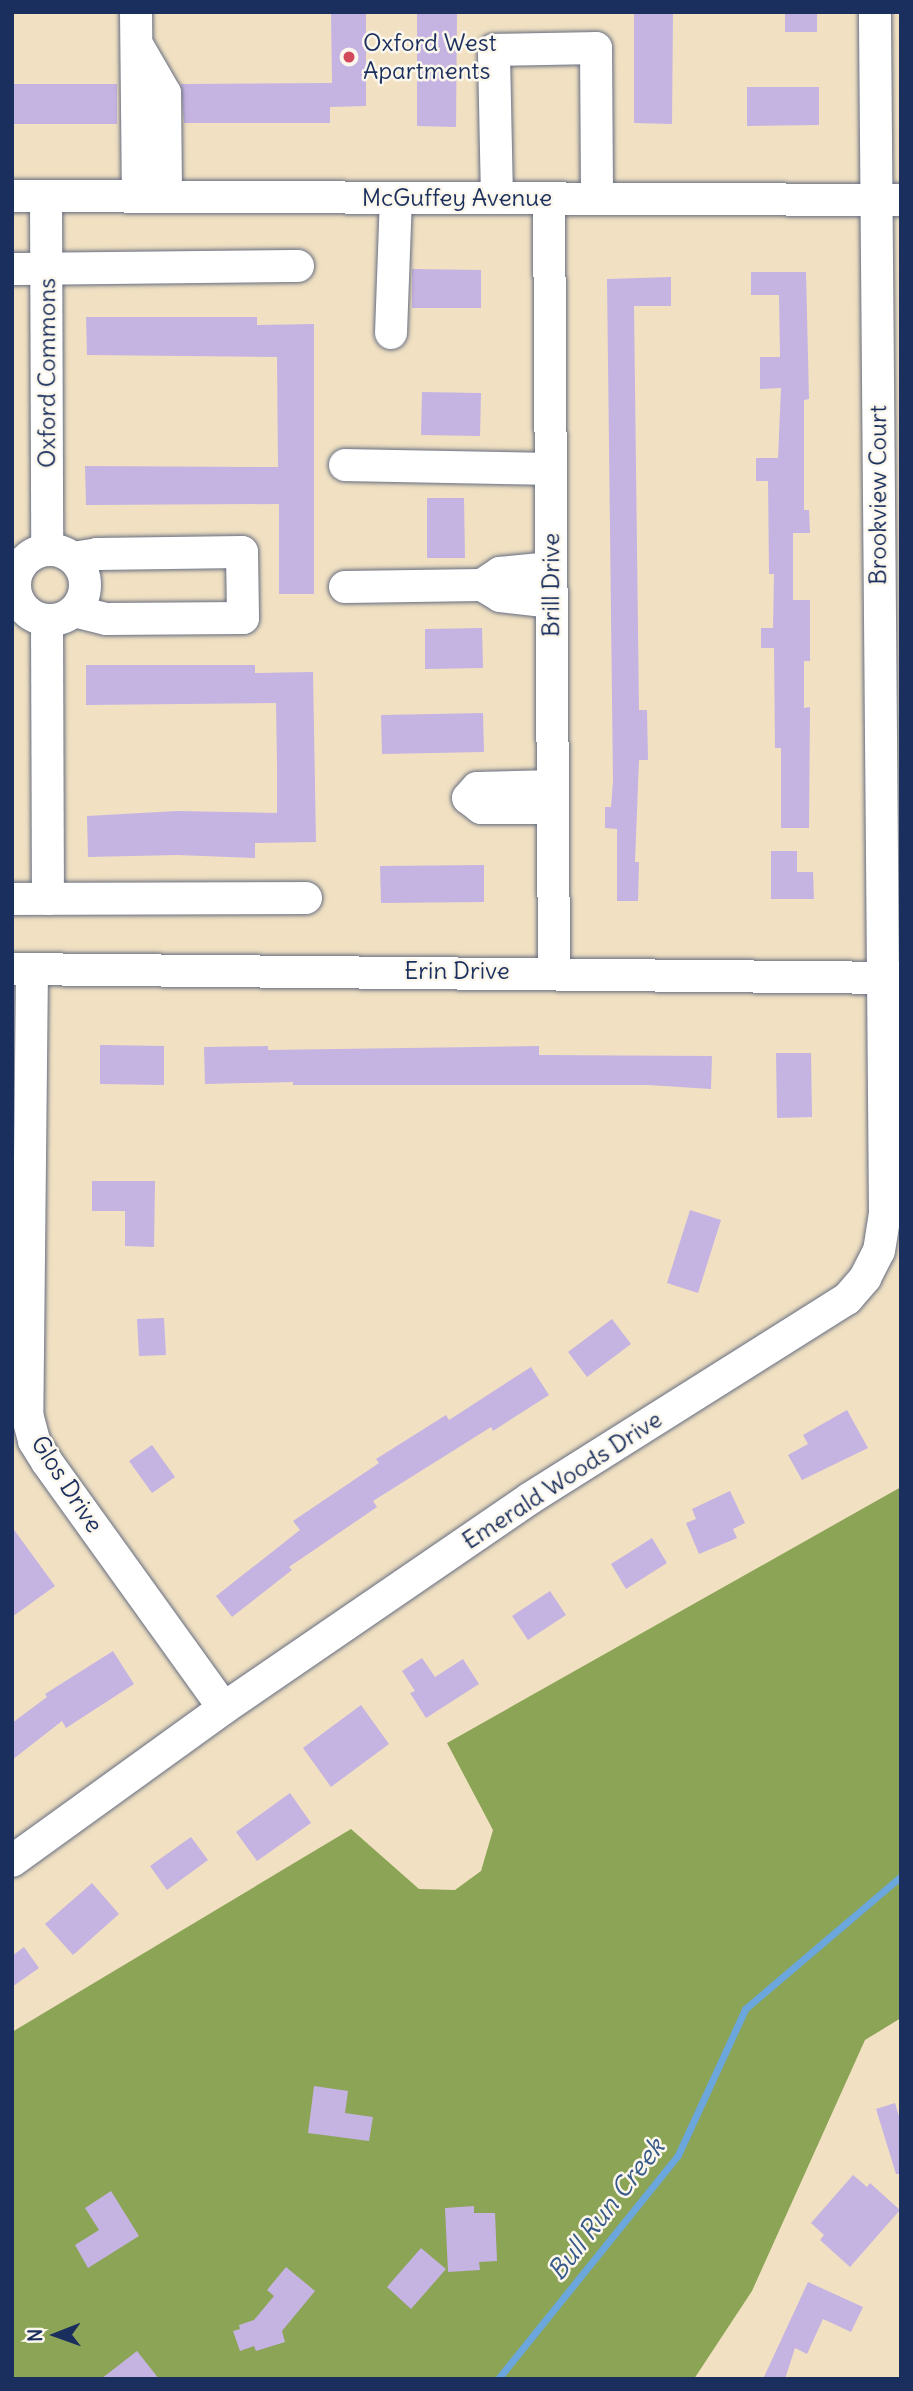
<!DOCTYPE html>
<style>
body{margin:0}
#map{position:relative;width:913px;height:2391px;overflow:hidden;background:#f1e1c2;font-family:Delius,sans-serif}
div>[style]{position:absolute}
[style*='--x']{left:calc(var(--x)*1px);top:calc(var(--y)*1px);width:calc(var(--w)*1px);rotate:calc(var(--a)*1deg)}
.forest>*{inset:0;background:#8ca456}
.stream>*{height:7px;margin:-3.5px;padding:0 3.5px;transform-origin:3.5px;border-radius:3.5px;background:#6ba6dc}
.building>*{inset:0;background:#c5b3e2}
.roads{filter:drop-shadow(0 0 2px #666d81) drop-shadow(0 0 2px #666d81)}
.minor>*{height:32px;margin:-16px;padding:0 16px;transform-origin:16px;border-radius:16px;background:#fff}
.minor>.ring{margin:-16px;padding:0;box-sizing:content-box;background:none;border:32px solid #fff;border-radius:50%}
.dots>*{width:19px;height:19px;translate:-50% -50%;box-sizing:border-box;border:4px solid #fbf7ec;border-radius:50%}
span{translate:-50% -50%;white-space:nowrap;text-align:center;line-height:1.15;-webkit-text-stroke:5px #fbf7ec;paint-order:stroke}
.poi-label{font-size:24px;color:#1b2f5e}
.left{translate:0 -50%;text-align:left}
.street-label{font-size:24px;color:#1b2f5e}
.water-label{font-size:26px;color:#37598a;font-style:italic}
.frame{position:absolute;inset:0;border:14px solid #1b2f5e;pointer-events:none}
.north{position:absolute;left:21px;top:2300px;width:70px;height:70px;-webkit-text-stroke:5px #fbf7ec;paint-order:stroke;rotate:269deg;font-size:19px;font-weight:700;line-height:28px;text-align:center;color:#1b2f5e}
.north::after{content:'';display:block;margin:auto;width:24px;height:32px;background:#1b2f5e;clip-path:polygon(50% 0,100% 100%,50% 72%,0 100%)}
</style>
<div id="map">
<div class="forest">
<div style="clip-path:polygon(901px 1487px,901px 2018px,865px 2040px,752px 2291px,694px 2379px,12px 2379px,12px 2032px,351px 1829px,419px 1889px,455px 1890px,481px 1871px,493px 1830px,447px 1743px)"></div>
</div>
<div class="stream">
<div style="--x:498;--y:2379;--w:287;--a:-51.2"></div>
<div style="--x:678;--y:2155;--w:161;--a:-65.3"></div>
<div style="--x:745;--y:2009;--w:205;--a:-40.4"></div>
</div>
<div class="building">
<div style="clip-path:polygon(331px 12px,366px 12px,366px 106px,330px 107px,330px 123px,184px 123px,181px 84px,332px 83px)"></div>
<div style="clip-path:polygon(417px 12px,457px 12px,456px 127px,417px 126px)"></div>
<div style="clip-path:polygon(634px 12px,673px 12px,672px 124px,634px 123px)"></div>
<div style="clip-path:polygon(785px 12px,817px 12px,817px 32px,785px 32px)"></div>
<div style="clip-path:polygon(12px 84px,117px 84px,117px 124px,12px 124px)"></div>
<div style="clip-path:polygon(747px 87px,819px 87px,819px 125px,747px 126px)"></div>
<div style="clip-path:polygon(412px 269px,481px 270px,481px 308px,412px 308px)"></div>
<div style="clip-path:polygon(751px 272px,806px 272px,809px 399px,804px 400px,804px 510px,809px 510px,810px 533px,793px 533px,793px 600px,810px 600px,810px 661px,804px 661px,804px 708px,810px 707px,809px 828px,781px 828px,781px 748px,775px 748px,774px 648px,761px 648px,761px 628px,773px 628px,774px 574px,769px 574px,768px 481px,756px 481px,756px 458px,778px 458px,781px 388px,760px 389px,760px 357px,780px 357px,779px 295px,751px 295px)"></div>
<div style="clip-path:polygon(671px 277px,671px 306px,634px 306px,639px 710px,647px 710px,648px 760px,639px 760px,635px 862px,639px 862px,638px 901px,617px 901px,617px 829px,605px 828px,605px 807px,611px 807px,613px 781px,607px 279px)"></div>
<div style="clip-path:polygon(86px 317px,257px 317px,257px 325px,314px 324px,314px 594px,279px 594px,279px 504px,86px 505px,85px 466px,278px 467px,277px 357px,87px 355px)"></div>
<div style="clip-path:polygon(422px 392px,481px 393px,480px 436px,421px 435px)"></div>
<div style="clip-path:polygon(427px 498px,464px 498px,465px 558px,427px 558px)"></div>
<div style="clip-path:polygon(482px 628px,483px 668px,425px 669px,425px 629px)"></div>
<div style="clip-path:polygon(86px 665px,255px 665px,255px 673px,313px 672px,316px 842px,255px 843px,255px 858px,177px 855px,88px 857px,87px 816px,177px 811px,277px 813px,277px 765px,276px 703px,86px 705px)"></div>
<div style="clip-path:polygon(483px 713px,484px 752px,382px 754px,381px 715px)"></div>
<div style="clip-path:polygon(771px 851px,797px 851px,797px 872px,813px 872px,814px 899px,771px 899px)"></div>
<div style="clip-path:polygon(484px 865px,484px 902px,381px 903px,380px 866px)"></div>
<div style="clip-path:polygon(100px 1045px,164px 1046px,164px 1085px,100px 1084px)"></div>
<div style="clip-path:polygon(268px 1046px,268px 1050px,539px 1046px,539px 1055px,712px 1056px,711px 1089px,648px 1085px,293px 1085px,293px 1082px,205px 1084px,204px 1047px)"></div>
<div style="clip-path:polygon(776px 1053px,811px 1053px,812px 1117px,777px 1118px)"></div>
<div style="clip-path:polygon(92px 1181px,155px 1181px,154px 1247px,125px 1246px,125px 1211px,92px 1211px)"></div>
<div style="clip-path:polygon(690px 1210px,721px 1220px,698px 1293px,667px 1283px)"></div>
<div style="clip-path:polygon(164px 1318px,166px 1355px,139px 1356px,137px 1319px)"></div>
<div style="clip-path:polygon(612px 1319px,631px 1344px,587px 1377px,568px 1352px)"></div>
<div style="clip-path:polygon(531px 1367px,549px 1395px,493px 1431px,491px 1427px,373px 1501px,377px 1507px,289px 1567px,292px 1570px,232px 1617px,216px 1596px,300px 1530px,293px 1521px,379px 1463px,376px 1459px,446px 1415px,449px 1420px)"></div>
<div style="clip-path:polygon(847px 1410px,868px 1448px,802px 1480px,788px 1455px,808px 1444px,803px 1435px)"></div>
<div style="clip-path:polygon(152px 1445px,175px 1477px,152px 1493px,129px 1461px)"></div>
<div style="clip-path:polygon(730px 1491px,745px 1523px,733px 1529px,737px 1538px,699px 1554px,686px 1523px,696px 1519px,692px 1509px)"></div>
<div style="clip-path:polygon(12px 1527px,55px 1586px,12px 1617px)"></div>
<div style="clip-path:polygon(652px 1538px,667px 1563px,626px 1589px,611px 1564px)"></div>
<div style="clip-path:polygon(550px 1591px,566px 1615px,528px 1640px,512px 1616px)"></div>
<div style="clip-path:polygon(113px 1651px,134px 1684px,66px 1728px,62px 1721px,12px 1760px,12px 1723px,47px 1697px,45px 1694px)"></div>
<div style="clip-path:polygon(422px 1658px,435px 1677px,463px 1659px,479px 1684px,426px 1718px,410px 1693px,415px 1691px,402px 1671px)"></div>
<div style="clip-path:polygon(361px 1705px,389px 1744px,331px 1787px,303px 1748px)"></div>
<div style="clip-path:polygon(290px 1793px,311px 1823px,257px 1861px,236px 1832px)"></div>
<div style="clip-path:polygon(191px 1837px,208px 1860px,167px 1890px,150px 1866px)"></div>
<div style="clip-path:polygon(92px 1883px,119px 1914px,73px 1955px,45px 1924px)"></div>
<div style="clip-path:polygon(24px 1947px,39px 1968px,12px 1987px,12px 1956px)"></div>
<div style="clip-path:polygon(314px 2086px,348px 2091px,345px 2113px,373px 2117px,369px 2141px,308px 2133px)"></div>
<div style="clip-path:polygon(895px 2103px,901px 2123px,901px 2174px,896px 2174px,876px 2109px)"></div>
<div style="clip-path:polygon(853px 2175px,867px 2187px,870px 2183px,900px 2210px,850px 2267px,820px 2240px,824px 2235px,811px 2223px)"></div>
<div style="clip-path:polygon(111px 2191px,139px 2236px,88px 2268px,75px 2245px,99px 2230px,85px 2208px)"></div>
<div style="clip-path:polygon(474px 2206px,474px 2213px,495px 2213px,497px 2261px,479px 2262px,480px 2270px,448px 2272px,445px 2208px)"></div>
<div style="clip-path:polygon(421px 2248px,446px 2269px,411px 2309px,387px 2287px)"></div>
<div style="clip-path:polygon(286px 2267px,315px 2291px,282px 2331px,285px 2342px,256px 2351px,254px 2346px,240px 2351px,233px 2331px,240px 2329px,239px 2325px,254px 2320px,274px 2296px,267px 2290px)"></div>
<div style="clip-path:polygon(808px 2282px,863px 2307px,851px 2332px,823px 2319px,807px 2354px,795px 2348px,785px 2379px,763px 2379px)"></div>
<div style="clip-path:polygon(137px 2351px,159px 2379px,101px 2379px)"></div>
</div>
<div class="roads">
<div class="minor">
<div style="--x:136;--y:12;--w:185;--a:89.4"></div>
<div style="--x:139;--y:48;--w:52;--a:60"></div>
<div style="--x:165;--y:93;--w:104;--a:89.4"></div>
<div style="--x:12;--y:196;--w:889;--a:0.26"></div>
<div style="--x:46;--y:196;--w:353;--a:89.8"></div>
<div style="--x:497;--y:198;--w:148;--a:-91.2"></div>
<div style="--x:494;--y:50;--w:102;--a:-1.1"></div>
<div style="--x:596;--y:48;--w:150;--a:89.6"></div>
<div style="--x:549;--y:198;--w:774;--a:89.63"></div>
<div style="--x:12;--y:269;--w:286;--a:-0.6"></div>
<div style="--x:391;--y:333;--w:135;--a:-87.9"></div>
<div style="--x:345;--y:465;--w:206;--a:1.1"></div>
<div class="ring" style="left:15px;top:550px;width:38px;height:38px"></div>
<div style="--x:73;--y:558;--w:24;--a:-9"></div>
<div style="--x:97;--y:554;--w:145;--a:-0.8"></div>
<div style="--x:242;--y:552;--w:66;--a:89.1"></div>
<div style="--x:243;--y:618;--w:137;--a:179.6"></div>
<div style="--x:106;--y:619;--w:32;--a:-166"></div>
<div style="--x:482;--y:585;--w:22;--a:-34"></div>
<div style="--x:500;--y:573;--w:51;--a:-5.6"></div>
<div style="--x:345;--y:587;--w:137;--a:-0.8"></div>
<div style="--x:482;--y:585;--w:21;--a:31"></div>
<div style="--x:500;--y:596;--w:51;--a:6.7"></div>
<div style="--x:47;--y:620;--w:279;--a:89.8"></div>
<div style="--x:553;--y:808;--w:72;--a:180"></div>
<div style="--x:481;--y:808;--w:16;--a:-142"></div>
<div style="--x:468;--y:798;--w:13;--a:-48"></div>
<div style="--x:477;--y:788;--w:76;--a:-1.5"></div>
<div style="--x:12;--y:899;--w:294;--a:-0.2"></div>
<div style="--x:12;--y:969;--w:889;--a:0.58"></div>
<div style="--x:32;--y:969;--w:445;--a:90.6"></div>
<div style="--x:27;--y:1414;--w:28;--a:75"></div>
<div style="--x:34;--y:1441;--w:25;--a:58"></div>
<div style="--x:47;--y:1462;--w:303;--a:54.3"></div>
<div style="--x:12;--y:1861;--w:261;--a:-35.8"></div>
<div style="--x:224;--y:1708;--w:370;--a:-34.4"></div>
<div style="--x:529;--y:1499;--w:376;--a:-32.2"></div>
<div style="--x:847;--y:1299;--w:28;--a:-49"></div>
<div style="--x:865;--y:1278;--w:30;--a:-63"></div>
<div style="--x:879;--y:1251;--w:36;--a:-81"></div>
<div style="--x:885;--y:1215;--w:1203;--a:-90.48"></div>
</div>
</div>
<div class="dots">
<div style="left:349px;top:57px;background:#d1495b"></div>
</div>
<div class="poi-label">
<span class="left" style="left:363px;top:57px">Oxford West<br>Apartments</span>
</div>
<div class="street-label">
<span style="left:457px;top:198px">McGuffey Avenue</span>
<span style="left:47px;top:373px;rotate:-90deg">Oxford Commons</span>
<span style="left:878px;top:495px;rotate:-90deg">Brookview Court</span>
<span style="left:551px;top:585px;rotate:-90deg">Brill Drive</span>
<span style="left:457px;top:971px">Erin Drive</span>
<span style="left:562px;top:1480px;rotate:-33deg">Emerald Woods Drive</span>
<span style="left:67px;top:1484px;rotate:57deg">Glos Drive</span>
</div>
<div class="water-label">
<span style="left:606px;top:2209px;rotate:-52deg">Bull Run Creek</span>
</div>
<div class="frame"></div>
<div class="north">N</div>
</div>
